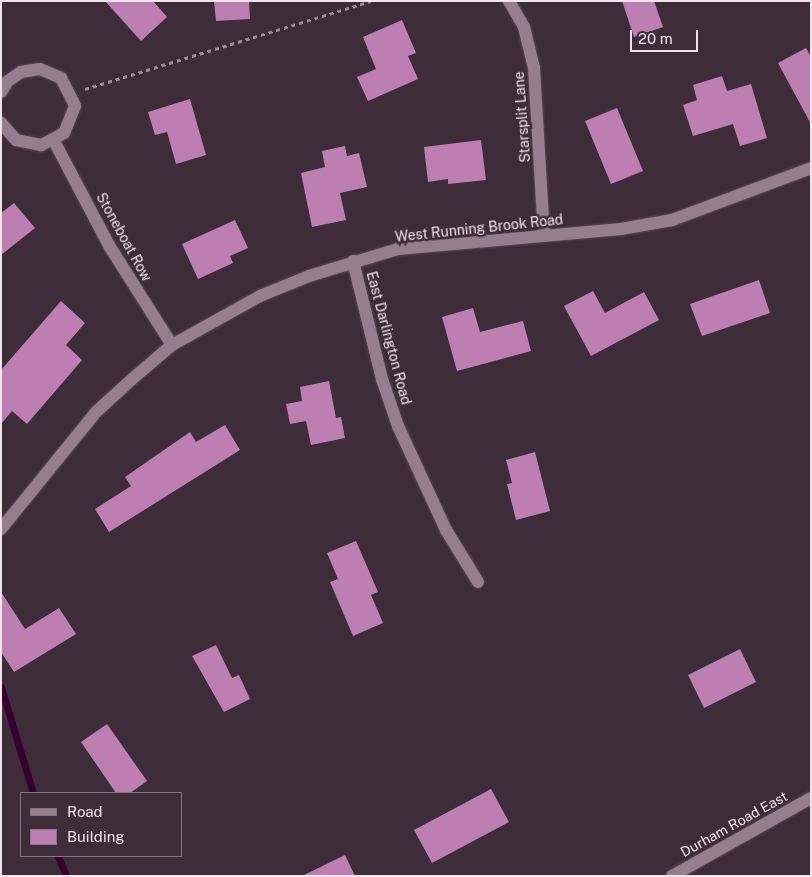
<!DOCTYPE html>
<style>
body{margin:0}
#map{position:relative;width:812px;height:877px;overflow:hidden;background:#3f2c3b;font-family:"Public Sans",sans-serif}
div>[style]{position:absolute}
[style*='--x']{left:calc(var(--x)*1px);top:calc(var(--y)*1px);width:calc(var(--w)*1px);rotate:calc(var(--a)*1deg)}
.stream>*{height:7px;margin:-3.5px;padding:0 3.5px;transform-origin:3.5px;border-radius:3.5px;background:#35002f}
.building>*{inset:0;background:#bd7fb1}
.path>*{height:3px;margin-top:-1.5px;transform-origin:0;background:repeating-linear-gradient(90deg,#9a8b97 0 4px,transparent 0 8px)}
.roads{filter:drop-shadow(0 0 1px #5b4a57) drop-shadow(0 0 1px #5b4a57)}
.street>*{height:12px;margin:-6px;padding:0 6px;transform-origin:6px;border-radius:6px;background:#947e8f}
span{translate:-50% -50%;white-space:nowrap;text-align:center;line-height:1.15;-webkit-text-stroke:5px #3f2c3b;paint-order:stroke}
.street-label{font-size:14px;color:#f0e4ed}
.frame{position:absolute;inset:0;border:2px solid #f0e4ed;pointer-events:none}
.legend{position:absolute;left:20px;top:792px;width:162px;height:65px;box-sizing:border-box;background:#3f2c3b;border:1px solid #867682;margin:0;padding:6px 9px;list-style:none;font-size:15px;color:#f0e4ed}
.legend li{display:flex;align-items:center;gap:10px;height:25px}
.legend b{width:25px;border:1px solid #867682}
.scale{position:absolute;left:630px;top:30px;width:68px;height:22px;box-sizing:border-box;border:2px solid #f0e4ed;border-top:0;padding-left:6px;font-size:15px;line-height:18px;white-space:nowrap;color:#f0e4ed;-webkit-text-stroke:4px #3f2c3b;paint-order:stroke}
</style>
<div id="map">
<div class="stream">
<div style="--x:1;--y:687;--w:111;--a:73.2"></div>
<div style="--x:58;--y:856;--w:22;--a:68"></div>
</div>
<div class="building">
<div style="clip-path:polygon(105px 1px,153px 1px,167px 17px,141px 41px)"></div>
<div style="clip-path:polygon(214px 1px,249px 1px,250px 19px,216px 21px)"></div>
<div style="clip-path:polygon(622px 1px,654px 1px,663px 27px,634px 37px)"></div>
<div style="clip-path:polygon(402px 20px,416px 53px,408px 56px,418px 79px,368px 101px,357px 77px,376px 69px,363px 37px)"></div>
<div style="clip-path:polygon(806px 48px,811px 57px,811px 124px,778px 63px)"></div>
<div style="clip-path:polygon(722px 76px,727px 91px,751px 84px,767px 138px,740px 146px,733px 124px,693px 136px,683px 105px,697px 100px,693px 85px)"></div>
<div style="clip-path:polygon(190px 99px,206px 155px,176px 164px,167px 132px,155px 135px,148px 112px)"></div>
<div style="clip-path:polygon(617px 108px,643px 171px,611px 184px,585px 121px)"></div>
<div style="clip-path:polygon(481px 140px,486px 180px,448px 184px,448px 179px,428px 182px,424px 147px)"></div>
<div style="clip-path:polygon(345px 146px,347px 156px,359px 153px,367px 187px,340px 193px,346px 220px,312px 227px,301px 173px,325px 167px,322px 151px)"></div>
<div style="clip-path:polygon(14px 203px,35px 228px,1px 255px,1px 213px)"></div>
<div style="clip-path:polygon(235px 220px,248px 248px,230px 256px,233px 263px,198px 279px,182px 244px)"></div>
<div style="clip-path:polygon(759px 280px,770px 313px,702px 336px,690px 304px)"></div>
<div style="clip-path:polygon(593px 291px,605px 313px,644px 292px,659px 320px,591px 356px,564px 306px)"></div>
<div style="clip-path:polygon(61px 301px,85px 323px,66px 345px,82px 360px,27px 424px,12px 411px,1px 424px,1px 370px)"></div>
<div style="clip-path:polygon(473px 308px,480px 332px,523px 321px,531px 351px,457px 371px,442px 317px)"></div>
<div style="clip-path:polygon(329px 381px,336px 418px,341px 417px,345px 438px,311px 445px,306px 421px,290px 424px,286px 404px,302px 401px,300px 387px)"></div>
<div style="clip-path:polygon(225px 425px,240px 450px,109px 532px,95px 509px,131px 486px,125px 477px,190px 432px,196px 442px)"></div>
<div style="clip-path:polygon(535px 452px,550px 511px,516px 520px,507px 484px,512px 483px,506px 460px)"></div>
<div style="clip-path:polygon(356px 541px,378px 592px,371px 595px,383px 623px,353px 636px,330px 582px,338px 579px,327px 553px)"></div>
<div style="clip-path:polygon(1px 592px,25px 629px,59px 608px,76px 634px,14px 672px,1px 652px)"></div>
<div style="clip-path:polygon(216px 645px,232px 678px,239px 675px,250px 699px,224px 712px,192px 656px)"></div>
<div style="clip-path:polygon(740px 649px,756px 682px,704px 708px,688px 675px)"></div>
<div style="clip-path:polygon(107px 724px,147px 781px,130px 793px,116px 793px,81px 742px)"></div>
<div style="clip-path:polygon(491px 789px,509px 822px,432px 863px,414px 830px)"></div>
<div style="clip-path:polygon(345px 855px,355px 876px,302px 876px)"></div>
</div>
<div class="path">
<div style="--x:85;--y:89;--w:299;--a:-17.1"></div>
</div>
<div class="roads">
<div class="street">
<div style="--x:509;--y:1;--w:30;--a:60"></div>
<div style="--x:524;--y:27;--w:42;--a:76.3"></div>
<div style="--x:534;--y:68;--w:168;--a:86.6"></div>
<div style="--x:1;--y:92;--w:13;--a:-58"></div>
<div style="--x:8;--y:81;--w:16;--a:-35"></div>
<div style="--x:21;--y:72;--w:19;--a:-9"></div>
<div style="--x:40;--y:69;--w:23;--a:23"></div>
<div style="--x:61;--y:78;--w:31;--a:63"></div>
<div style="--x:75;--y:106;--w:29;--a:112"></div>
<div style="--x:64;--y:133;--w:26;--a:152"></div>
<div style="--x:41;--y:145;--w:25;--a:-169"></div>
<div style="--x:16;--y:140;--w:23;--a:-131"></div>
<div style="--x:54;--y:141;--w:120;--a:62.2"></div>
<div style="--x:110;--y:247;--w:116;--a:57.7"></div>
<div style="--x:353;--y:261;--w:122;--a:76.2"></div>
<div style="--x:382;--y:379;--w:50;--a:71.2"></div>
<div style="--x:398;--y:426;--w:115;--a:65.2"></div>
<div style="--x:446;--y:530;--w:61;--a:58.4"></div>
<div style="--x:1;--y:529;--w:151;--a:-50.9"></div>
<div style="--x:96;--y:412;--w:47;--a:-42.4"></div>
<div style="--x:131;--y:380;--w:54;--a:-40.5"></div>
<div style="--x:172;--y:345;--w:101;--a:-29.1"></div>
<div style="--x:260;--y:296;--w:53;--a:-22.2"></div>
<div style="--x:309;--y:276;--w:93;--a:-16.9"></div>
<div style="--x:398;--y:249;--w:224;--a:-5.1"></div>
<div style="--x:621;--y:229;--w:52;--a:-10"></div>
<div style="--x:672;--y:220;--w:148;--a:-20.5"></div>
<div style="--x:672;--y:876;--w:159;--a:-29.3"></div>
</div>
</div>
<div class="street-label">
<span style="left:522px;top:117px;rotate:-94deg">Starsplit Lane</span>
<span style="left:479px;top:228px;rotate:-6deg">West Running Brook Road</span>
<span style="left:124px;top:237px;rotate:61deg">Stoneboat Row</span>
<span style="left:389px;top:338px;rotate:75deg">East Darlington Road</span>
<span style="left:734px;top:824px;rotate:-29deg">Durham Road East</span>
</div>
<div class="frame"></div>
<ul class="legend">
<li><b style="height:6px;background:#947e8f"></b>Road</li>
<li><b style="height:14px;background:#bd7fb1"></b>Building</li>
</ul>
<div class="scale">20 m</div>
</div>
